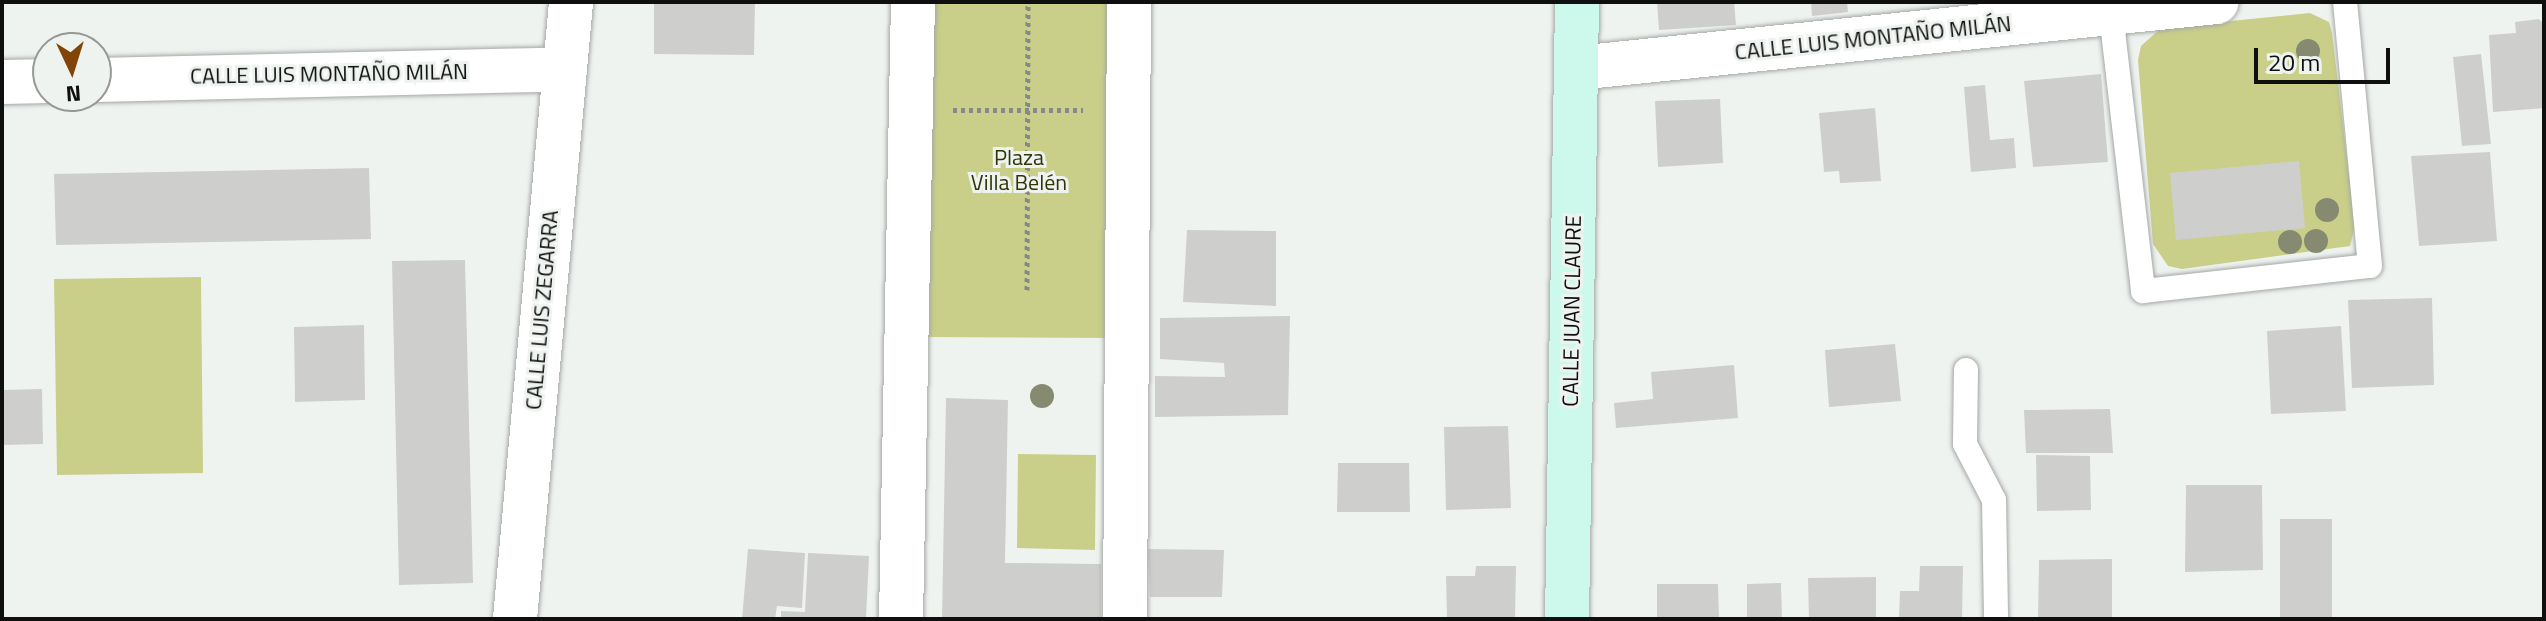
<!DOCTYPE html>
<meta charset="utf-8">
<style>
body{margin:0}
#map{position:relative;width:2546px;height:621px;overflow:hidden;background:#eff3f0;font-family:"Titillium Web",sans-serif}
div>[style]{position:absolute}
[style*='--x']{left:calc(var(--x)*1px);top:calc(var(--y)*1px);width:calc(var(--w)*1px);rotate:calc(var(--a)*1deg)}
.green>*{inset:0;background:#c9cf89}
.building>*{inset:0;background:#cecfcc}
.path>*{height:5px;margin-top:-2.5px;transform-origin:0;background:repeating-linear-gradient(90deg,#868987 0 4px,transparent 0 8px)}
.roads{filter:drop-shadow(0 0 2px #a5a8a5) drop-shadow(0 0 2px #a5a8a5)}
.lane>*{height:24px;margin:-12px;padding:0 12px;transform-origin:12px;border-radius:12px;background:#fff}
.street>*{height:44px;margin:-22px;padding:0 22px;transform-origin:22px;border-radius:22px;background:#fff}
.secondary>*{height:44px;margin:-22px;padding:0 22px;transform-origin:22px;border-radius:22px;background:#cdf9ec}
.trees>*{width:24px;height:24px;margin:-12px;border-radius:50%;background:#868a70}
span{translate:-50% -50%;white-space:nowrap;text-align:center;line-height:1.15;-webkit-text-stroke:6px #eff3f0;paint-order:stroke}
.street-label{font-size:22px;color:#0e0f0e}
.park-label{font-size:22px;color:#313407}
.frame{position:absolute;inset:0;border:4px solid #0e0f0e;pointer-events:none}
.north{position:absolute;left:32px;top:32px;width:80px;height:80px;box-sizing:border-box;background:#eff3f0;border:2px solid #959896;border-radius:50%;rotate:176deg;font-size:22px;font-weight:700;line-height:32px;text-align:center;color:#0e0f0e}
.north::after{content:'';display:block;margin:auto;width:28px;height:36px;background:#834407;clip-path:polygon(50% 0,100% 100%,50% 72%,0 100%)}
.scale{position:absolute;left:2254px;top:48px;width:136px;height:36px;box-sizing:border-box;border:4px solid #0e0f0e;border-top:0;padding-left:10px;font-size:24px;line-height:28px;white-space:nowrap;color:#0e0f0e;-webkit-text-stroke:6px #eff3f0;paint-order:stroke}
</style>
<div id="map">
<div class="green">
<div style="clip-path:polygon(924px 2px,1116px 2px,1116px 338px,921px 337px)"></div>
<div style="clip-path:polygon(2310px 13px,2329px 22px,2332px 33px,2355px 226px,2350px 246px,2182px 269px,2168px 266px,2153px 244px,2138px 60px,2141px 46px,2161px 28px)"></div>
<div style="clip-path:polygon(201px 277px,203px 473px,57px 475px,54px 279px)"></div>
<div style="clip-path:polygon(1018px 454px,1096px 455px,1095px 550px,1017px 548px)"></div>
</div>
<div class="building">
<div style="clip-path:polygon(654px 2px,755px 2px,754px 55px,654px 54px)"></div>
<div style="clip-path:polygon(1657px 2px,1734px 2px,1736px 25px,1659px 30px)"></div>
<div style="clip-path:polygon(1811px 2px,1847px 2px,1848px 12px,1812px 16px)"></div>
<div style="clip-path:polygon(2539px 19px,2544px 24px,2544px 108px,2493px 112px,2489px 35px,2516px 33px,2515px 22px)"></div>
<div style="clip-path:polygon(2481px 54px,2491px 144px,2462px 146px,2453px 57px)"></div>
<div style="clip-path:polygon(2101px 74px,2108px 162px,2033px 167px,2024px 81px)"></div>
<div style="clip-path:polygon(1985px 85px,1990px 140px,2014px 138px,2016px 168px,1971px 172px,1964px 87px)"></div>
<div style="clip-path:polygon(1720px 99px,1723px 163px,1658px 167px,1655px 101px)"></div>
<div style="clip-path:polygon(1875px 108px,1881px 181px,1840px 183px,1839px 171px,1824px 172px,1819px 113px)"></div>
<div style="clip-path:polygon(2490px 152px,2497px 241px,2419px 246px,2411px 156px)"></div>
<div style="clip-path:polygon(2299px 161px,2305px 228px,2176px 240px,2170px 173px)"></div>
<div style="clip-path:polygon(369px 168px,371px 239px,56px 245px,54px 174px)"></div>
<div style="clip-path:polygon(1187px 230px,1276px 231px,1276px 306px,1183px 302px)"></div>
<div style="clip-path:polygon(465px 260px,473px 583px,399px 585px,392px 261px)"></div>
<div style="clip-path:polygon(2432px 298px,2434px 385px,2352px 388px,2348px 300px)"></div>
<div style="clip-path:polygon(1290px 316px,1288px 415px,1155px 417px,1155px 376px,1225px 377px,1224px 363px,1160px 359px,1160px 318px)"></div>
<div style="clip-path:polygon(364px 325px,365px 400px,295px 402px,294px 327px)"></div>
<div style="clip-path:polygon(2341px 326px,2346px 411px,2271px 414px,2267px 331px)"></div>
<div style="clip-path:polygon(1895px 344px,1901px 401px,1829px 407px,1825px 350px)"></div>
<div style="clip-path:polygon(1734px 365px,1738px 418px,1616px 428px,1614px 403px,1653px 399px,1651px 372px)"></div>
<div style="clip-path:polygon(42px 389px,43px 444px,2px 445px,2px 390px)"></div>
<div style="clip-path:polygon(946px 398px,1008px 400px,1005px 563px,1101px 564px,1101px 619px,942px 619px)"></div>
<div style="clip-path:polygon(2110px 409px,2113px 453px,2026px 453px,2024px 410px)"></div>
<div style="clip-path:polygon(1508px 426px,1511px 508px,1446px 510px,1444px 427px)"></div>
<div style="clip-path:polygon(2036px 455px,2090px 456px,2091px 510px,2037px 511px)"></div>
<div style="clip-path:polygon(1338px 463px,1409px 463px,1410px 512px,1337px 512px)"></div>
<div style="clip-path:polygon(2186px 485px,2262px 485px,2263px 570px,2185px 572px)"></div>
<div style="clip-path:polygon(2280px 519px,2332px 519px,2332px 619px,2280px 619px)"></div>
<div style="clip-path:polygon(748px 549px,805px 553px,802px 608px,777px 606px,775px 619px,742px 619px)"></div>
<div style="clip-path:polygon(1148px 549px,1224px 550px,1222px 597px,1150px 597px)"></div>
<div style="clip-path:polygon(808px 553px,869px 556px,866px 619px,781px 619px,781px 611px,805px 612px)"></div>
<div style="clip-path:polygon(2112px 559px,2112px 619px,2038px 619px,2039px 560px)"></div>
<div style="clip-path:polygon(1476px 566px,1516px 566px,1515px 619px,1447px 619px,1446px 576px,1475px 576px)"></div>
<div style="clip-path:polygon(1920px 566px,1963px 566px,1962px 619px,1899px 619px,1900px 591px,1919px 591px)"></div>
<div style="clip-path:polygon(1876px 577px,1876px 619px,1809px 619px,1808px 578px)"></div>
<div style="clip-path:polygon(1781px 583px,1782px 619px,1747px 619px,1747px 584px)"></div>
<div style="clip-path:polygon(1657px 584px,1718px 584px,1719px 619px,1657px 619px)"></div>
</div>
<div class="path">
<div style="--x:953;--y:110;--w:130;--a:0"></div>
<div style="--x:1027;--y:290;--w:288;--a:-89.8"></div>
</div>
<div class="roads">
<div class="lane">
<div style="--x:2110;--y:5;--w:288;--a:83.4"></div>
<div style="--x:2143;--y:291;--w:228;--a:-6.3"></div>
<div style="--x:2370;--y:266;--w:265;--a:-95.4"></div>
<div style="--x:1966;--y:370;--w:74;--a:90.8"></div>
<div style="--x:1965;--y:444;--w:63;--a:62.6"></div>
<div style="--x:1994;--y:500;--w:119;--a:89"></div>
</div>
<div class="street">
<div style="--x:1577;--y:68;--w:643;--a:-5.89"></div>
<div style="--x:96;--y:80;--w:467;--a:-1.3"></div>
<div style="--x:2;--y:82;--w:46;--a:-1.2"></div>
<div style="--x:515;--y:619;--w:620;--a:-84.81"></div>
<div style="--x:901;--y:619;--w:617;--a:-88.89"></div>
<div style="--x:1125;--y:619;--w:617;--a:-89.63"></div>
</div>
<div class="secondary">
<div style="--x:1567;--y:619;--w:617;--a:-89.07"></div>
</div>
</div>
<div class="trees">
<div style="left:2308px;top:51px"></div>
<div style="left:2327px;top:210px"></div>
<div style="left:2316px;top:241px"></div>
<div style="left:2290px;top:242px"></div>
<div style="left:1042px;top:396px"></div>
</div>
<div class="street-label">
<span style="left:1873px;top:38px;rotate:-6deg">CALLE LUIS MONTAÑO MILÁN</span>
<span style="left:329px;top:74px;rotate:-1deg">CALLE LUIS MONTAÑO MILÁN</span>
<span style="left:542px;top:310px;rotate:-85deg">CALLE LUIS ZEGARRA</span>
<span style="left:1572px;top:311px;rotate:-89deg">CALLE JUAN CLAURE</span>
</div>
<div class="park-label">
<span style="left:1019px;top:170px">Plaza<br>Villa Belén</span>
</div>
<div class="frame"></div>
<div class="north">N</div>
<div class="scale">20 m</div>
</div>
